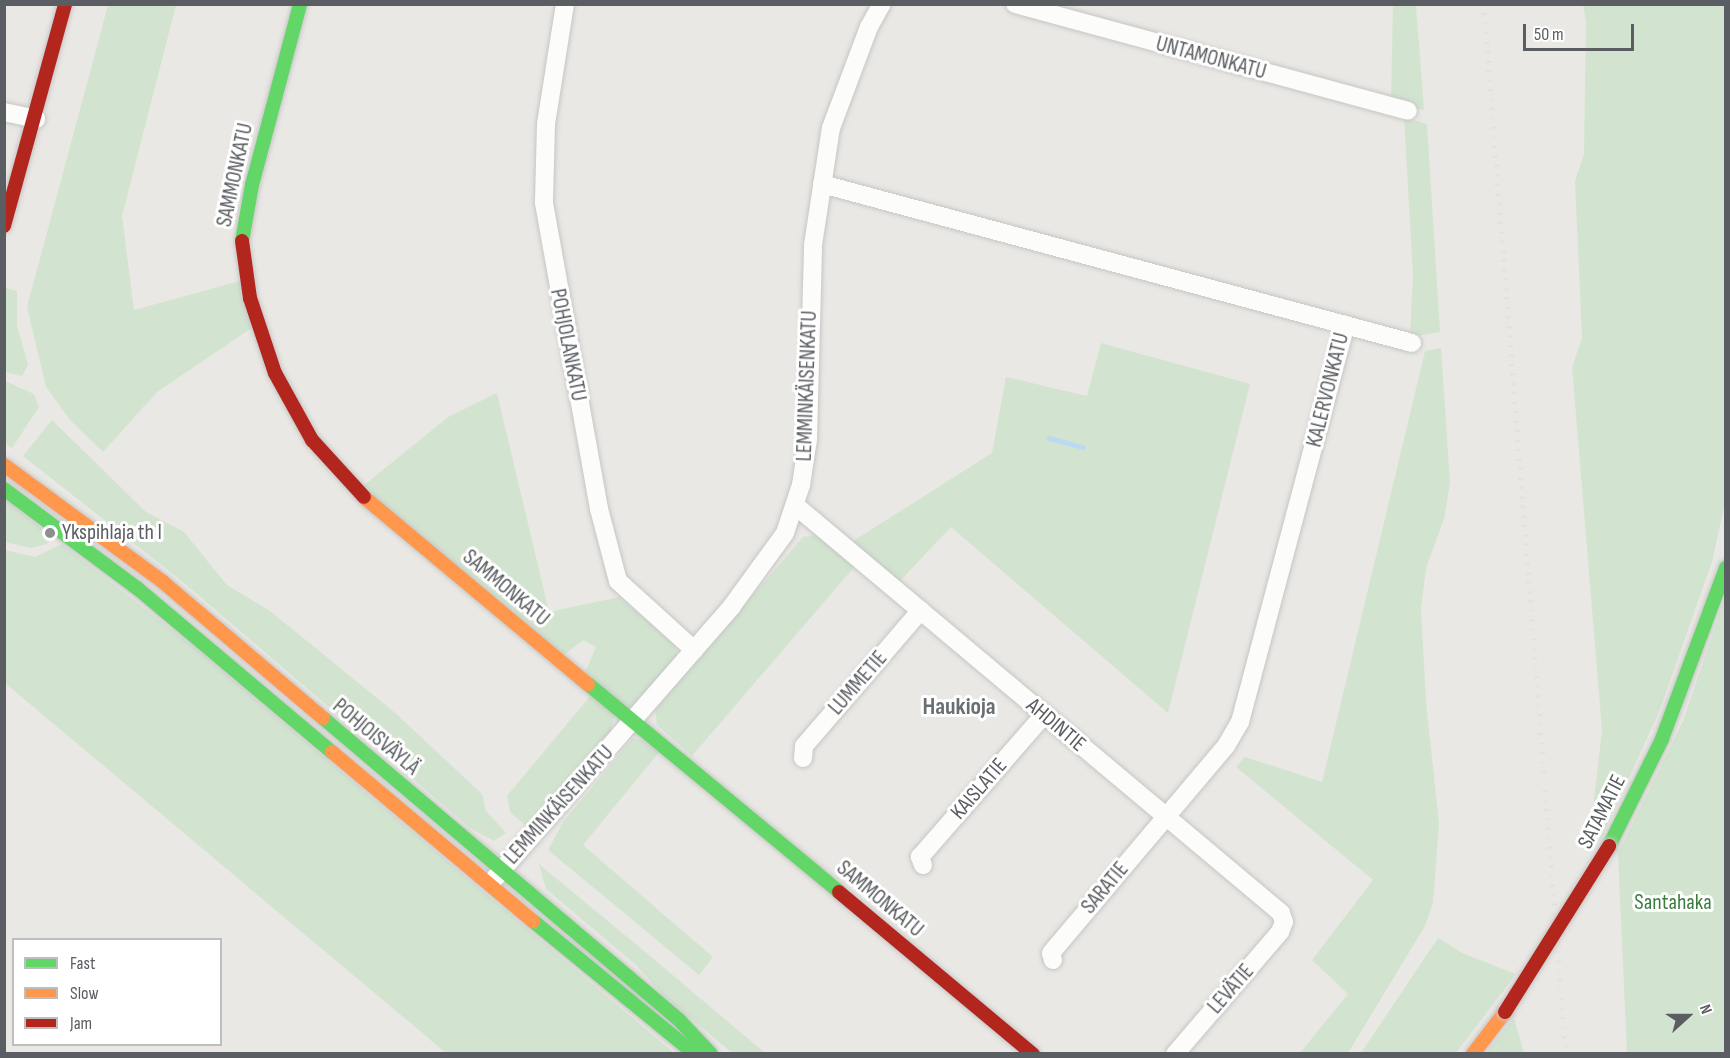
<!DOCTYPE html>
<meta charset="utf-8">
<style>
body{margin:0}
#map{position:relative;width:1730px;height:1058px;overflow:hidden;background:#e9e8e4;font-family:"Sofia Sans Condensed",sans-serif}
div>[style]{position:absolute}
[style*='--x']{left:calc(var(--x)*1px);top:calc(var(--y)*1px);width:calc(var(--w)*1px);rotate:calc(var(--a)*1deg)}
.green>*{inset:0;background:#d2e4d0}
.stream>*{height:4.5px;margin:-2.25px;padding:0 2.25px;transform-origin:2.25px;border-radius:2.25px;background:#bbdaf1}
.roads{filter:drop-shadow(0 0 2px #c6c6c6) drop-shadow(0 0 2px #c6c6c6)}
.street>*{height:18px;margin:-9px;padding:0 9px;transform-origin:9px;border-radius:9px;background:#fcfcfb}
.fast>*{height:14px;margin:-7px;padding:0 7px;transform-origin:7px;border-radius:7px;background:#63d668}
.slow>*{height:14px;margin:-7px;padding:0 7px;transform-origin:7px;border-radius:7px;background:#ff974d}
.jam>*{height:14px;margin:-7px;padding:0 7px;transform-origin:7px;border-radius:7px;background:#b3261e}
.rail>*{height:4.5px;margin-top:-2.25px;transform-origin:0;background:repeating-linear-gradient(90deg,#e0e1e1 0 1.5px,transparent 0 9.5px)}
.bridges{filter:drop-shadow(0 0 2px #c6c6c5) drop-shadow(0 0 2px #c6c6c5)}
.jam-bridge>*{height:14px;margin:-7px;padding:0 7px;transform-origin:7px;border-radius:7px;background:#b3261e}
.dots>*{width:16px;height:16px;translate:-50% -50%;box-sizing:border-box;border:3px solid #fff;border-radius:50%}
span{translate:-50% -50%;white-space:nowrap;text-align:center;line-height:1.15;-webkit-text-stroke:6px #fff;paint-order:stroke}
.street-label{font-size:22px;color:#5a5d61}
.poi-label{font-size:22px;color:#5a5d61}
.left{translate:0 -50%;text-align:left}
.park-label{font-size:22px;color:#3c7d3f}
.neighbourhood-label{font-size:24px;color:#6b6f73;font-weight:700}
.frame{position:absolute;inset:0;border:6px solid #5a5d61;pointer-events:none}
.legend{position:absolute;left:12px;top:938px;width:210px;height:108px;box-sizing:border-box;background:#fff;border:2px solid #bdbec0;margin:0;padding:8px 10px;list-style:none;font-size:18px;color:#5a5d61}
.legend li{display:flex;align-items:center;gap:12px;height:30px}
.legend b{width:30px;border:2px solid #bdbec0}
.north{position:absolute;left:1658px;top:986px;width:60px;height:60px;-webkit-text-stroke:4px #fff;paint-order:stroke;rotate:69deg;font-size:16px;font-weight:700;line-height:24px;text-align:center;color:#5a5d61}
.north::after{content:'';display:block;margin:auto;width:21px;height:27px;background:#5a5d61;clip-path:polygon(50% 0,100% 100%,50% 72%,0 100%)}
.scale{position:absolute;left:1523px;top:24px;width:111px;height:27px;box-sizing:border-box;border:3px solid #5a5d61;border-top:0;padding-left:8px;font-size:18px;line-height:21px;white-space:nowrap;color:#5a5d61;-webkit-text-stroke:4px #fff;paint-order:stroke}
</style>
<div id="map">
<div class="green">
<div style="clip-path:polygon(108px 5px,176px 5px,122px 216px,134px 310px,240px 281px,253px 327px,157px 392px,103px 452px,70px 420px,46px 387px,27px 307px)"></div>
<div style="clip-path:polygon(1393px 5px,1416px 5px,1424px 110px,1407px 107px,1406px 99px,1391px 99px)"></div>
<div style="clip-path:polygon(1583px 5px,1725px 5px,1725px 503px,1712px 562px,1659px 712px,1601px 839px,1591px 827px,1602px 730px,1572px 367px,1582px 338px,1575px 181px,1584px 154px,1586px 21px)"></div>
<div style="clip-path:polygon(1404px 117px,1427px 124px,1440px 332px,1410px 337px,1413px 275px)"></div>
<div style="clip-path:polygon(6px 288px,17px 291px,17px 325px,28px 365px,22px 376px,5px 372px)"></div>
<div style="clip-path:polygon(1101px 343px,1250px 384px,1168px 713px,951px 527px,898px 583px,850px 543px,992px 453px,1006px 377px,1087px 396px)"></div>
<div style="clip-path:polygon(1441px 348px,1450px 483px,1444px 519px,1426px 568px,1421px 609px,1426px 702px,1439px 823px,1433px 903px,1425px 926px,1348px 1053px,1300px 1053px,1348px 994px,1312px 960px,1373px 880px,1236px 767px,1245px 757px,1322px 782px,1425px 351px)"></div>
<div style="clip-path:polygon(5px 381px,34px 394px,39px 407px,12px 448px,5px 443px)"></div>
<div style="clip-path:polygon(497px 393px,549px 612px,619px 597px,675px 645px,678px 659px,640px 704px,629px 708px,585px 673px,596px 647px,583px 640px,564px 655px,362px 487px,448px 417px)"></div>
<div style="clip-path:polygon(52px 420px,146px 512px,184px 532px,227px 585px,270px 611px,393px 711px,482px 794px,486px 811px,506px 833px,494px 841px,470px 828px,183px 582px,23px 456px)"></div>
<div style="clip-path:polygon(4px 499px,52px 537px,47px 544px,31px 548px,5px 542px)"></div>
<div style="clip-path:polygon(818px 535px,855px 566px,692px 756px,657px 725px,655px 709px,803px 537px)"></div>
<div style="clip-path:polygon(62px 544px,195px 648px,674px 1053px,446px 1053px,5px 683px,5px 550px,35px 557px)"></div>
<div style="clip-path:polygon(1725px 598px,1725px 1053px,1627px 1053px,1618px 853px,1683px 721px)"></div>
<div style="clip-path:polygon(592px 694px,615px 714px,610px 734px,526px 826px,510px 812px,507px 796px)"></div>
<div style="clip-path:polygon(633px 738px,649px 742px,660px 751px,583px 845px,713px 957px,699px 975px,548px 850px,563px 822px)"></div>
<div style="clip-path:polygon(539px 864px,656px 961px,765px 1053px,732px 1053px,661px 993px,636px 965px,546px 889px)"></div>
<div style="clip-path:polygon(1438px 938px,1462px 953px,1516px 974px,1456px 1053px,1361px 1053px)"></div>
<div style="clip-path:polygon(1514px 1018px,1524px 1053px,1486px 1053px)"></div>
</div>
<div class="stream">
<div style="--x:1049;--y:438;--w:35;--a:15"></div>
</div>
<div class="roads">
<div class="street">
<div style="--x:565;--y:4;--w:121;--a:99"></div>
<div style="--x:546;--y:124;--w:79;--a:91.5"></div>
<div style="--x:544;--y:203;--w:311;--a:79.8"></div>
<div style="--x:599;--y:509;--w:74;--a:75.2"></div>
<div style="--x:618;--y:581;--w:103;--a:42.2"></div>
<div style="--x:1015;--y:4;--w:407;--a:15.2"></div>
<div style="--x:4;--y:112;--w:33;--a:12"></div>
<div style="--x:822;--y:184;--w:611;--a:15.08"></div>
<div style="--x:796;--y:506;--w:633;--a:40"></div>
<div style="--x:1281;--y:913;--w:9;--a:72"></div>
<div style="--x:1284;--y:922;--w:11;--a:112"></div>
<div style="--x:1280;--y:932;--w:161;--a:130.7"></div>
<div style="--x:803;--y:758;--w:12;--a:-85"></div>
<div style="--x:804;--y:746;--w:179;--a:-49.3"></div>
<div style="--x:923;--y:865;--w:9;--a:-111"></div>
<div style="--x:920;--y:857;--w:189;--a:-48.9"></div>
<div style="--x:495;--y:878;--w:361;--a:-48.9"></div>
<div style="--x:732;--y:606;--w:90;--a:-54"></div>
<div style="--x:785;--y:533;--w:51;--a:-71.6"></div>
<div style="--x:801;--y:485;--w:47;--a:-81.3"></div>
<div style="--x:808;--y:439;--w:194;--a:-88.5"></div>
<div style="--x:813;--y:245;--w:118;--a:-81.3"></div>
<div style="--x:831;--y:128;--w:108;--a:-69.4"></div>
<div style="--x:869;--y:27;--w:26;--a:-61"></div>
<div style="--x:1053;--y:960;--w:7;--a:-106"></div>
<div style="--x:1051;--y:953;--w:271;--a:-49.8"></div>
<div style="--x:1226;--y:746;--w:28;--a:-60"></div>
<div style="--x:1240;--y:722;--w:411;--a:-75.1"></div>
</div>
<div class="fast">
<div style="--x:242;--y:241;--w:57;--a:-79.9"></div>
<div style="--x:252;--y:185;--w:187;--a:-75.1"></div>
<div style="--x:4;--y:489;--w:166;--a:36.7"></div>
<div style="--x:137;--y:588;--w:255;--a:40.1"></div>
<div style="--x:588;--y:684;--w:326;--a:39.6"></div>
<div style="--x:323;--y:718;--w:468;--a:40.3"></div>
<div style="--x:680;--y:1021;--w:45;--a:46.8"></div>
<div style="--x:1609;--y:846;--w:119;--a:-63.6"></div>
<div style="--x:1662;--y:739;--w:183;--a:-69.5"></div>
<div style="--x:533;--y:921;--w:210;--a:39.4"></div>
</div>
<div class="slow">
<div style="--x:4;--y:465;--w:197;--a:36.3"></div>
<div style="--x:163;--y:582;--w:210;--a:40.4"></div>
<div style="--x:364;--y:497;--w:292;--a:39.9"></div>
<div style="--x:332;--y:752;--w:263;--a:40.1"></div>
<div style="--x:1473;--y:1054;--w:53;--a:-52.7"></div>
</div>
<div class="jam">
<div style="--x:4;--y:226;--w:230;--a:-74.6"></div>
<div style="--x:242;--y:241;--w:58;--a:82"></div>
<div style="--x:250;--y:298;--w:79;--a:71.6"></div>
<div style="--x:275;--y:373;--w:77;--a:61.1"></div>
<div style="--x:312;--y:440;--w:77;--a:47.6"></div>
<div style="--x:839;--y:892;--w:253;--a:39.9"></div>
</div>
</div>
<div class="rail">
<div style="--x:1484;--y:4;--w:1053;--a:85.53"></div>
</div>
<div class="bridges">
<div class="jam-bridge">
<div style="--x:1505;--y:1012;--w:196;--a:-57.9"></div>
</div>
</div>
<div class="dots">
<div style="left:50px;top:533px;background:#8c8e8f"></div>
</div>
<div class="street-label">
<span style="left:1211px;top:58px;rotate:15deg">UNTAMONKATU</span>
<span style="left:235px;top:175px;rotate:-78deg">SAMMONKATU</span>
<span style="left:568px;top:345px;rotate:79deg">POHJOLANKATU</span>
<span style="left:807px;top:386px;rotate:-88deg">LEMMINKÄISENKATU</span>
<span style="left:1328px;top:390px;rotate:-76deg">KALERVONKATU</span>
<span style="left:506px;top:588px;rotate:40deg">SAMMONKATU</span>
<span style="left:858px;top:683px;rotate:-49deg">LUMMETIE</span>
<span style="left:1056px;top:725px;rotate:40deg">AHDINTIE</span>
<span style="left:376px;top:737px;rotate:40deg">POHJOISVÄYLÄ</span>
<span style="left:979px;top:789px;rotate:-49deg">KAISLATIE</span>
<span style="left:559px;top:805px;rotate:-48deg">LEMMINKÄISENKATU</span>
<span style="left:1602px;top:812px;rotate:-63deg">SATAMATIE</span>
<span style="left:1105px;top:888px;rotate:-50deg">SARATIE</span>
<span style="left:880px;top:899px;rotate:40deg">SAMMONKATU</span>
<span style="left:1231px;top:989px;rotate:-49deg">LEVÄTIE</span>
</div>
<div class="poi-label">
<span class="left" style="left:62px;top:533px">Ykspihlaja th I</span>
</div>
<div class="park-label">
<span style="left:1673px;top:903px">Santahaka</span>
</div>
<div class="neighbourhood-label">
<span style="left:959px;top:707px">Haukioja</span>
</div>
<div class="frame"></div>
<ul class="legend">
<li><b style="height:8px;background:#63d668"></b>Fast</li>
<li><b style="height:8px;background:#ff974d"></b>Slow</li>
<li><b style="height:8px;background:#b3261e"></b>Jam</li>
</ul>
<div class="north">N</div>
<div class="scale">50 m</div>
</div>
